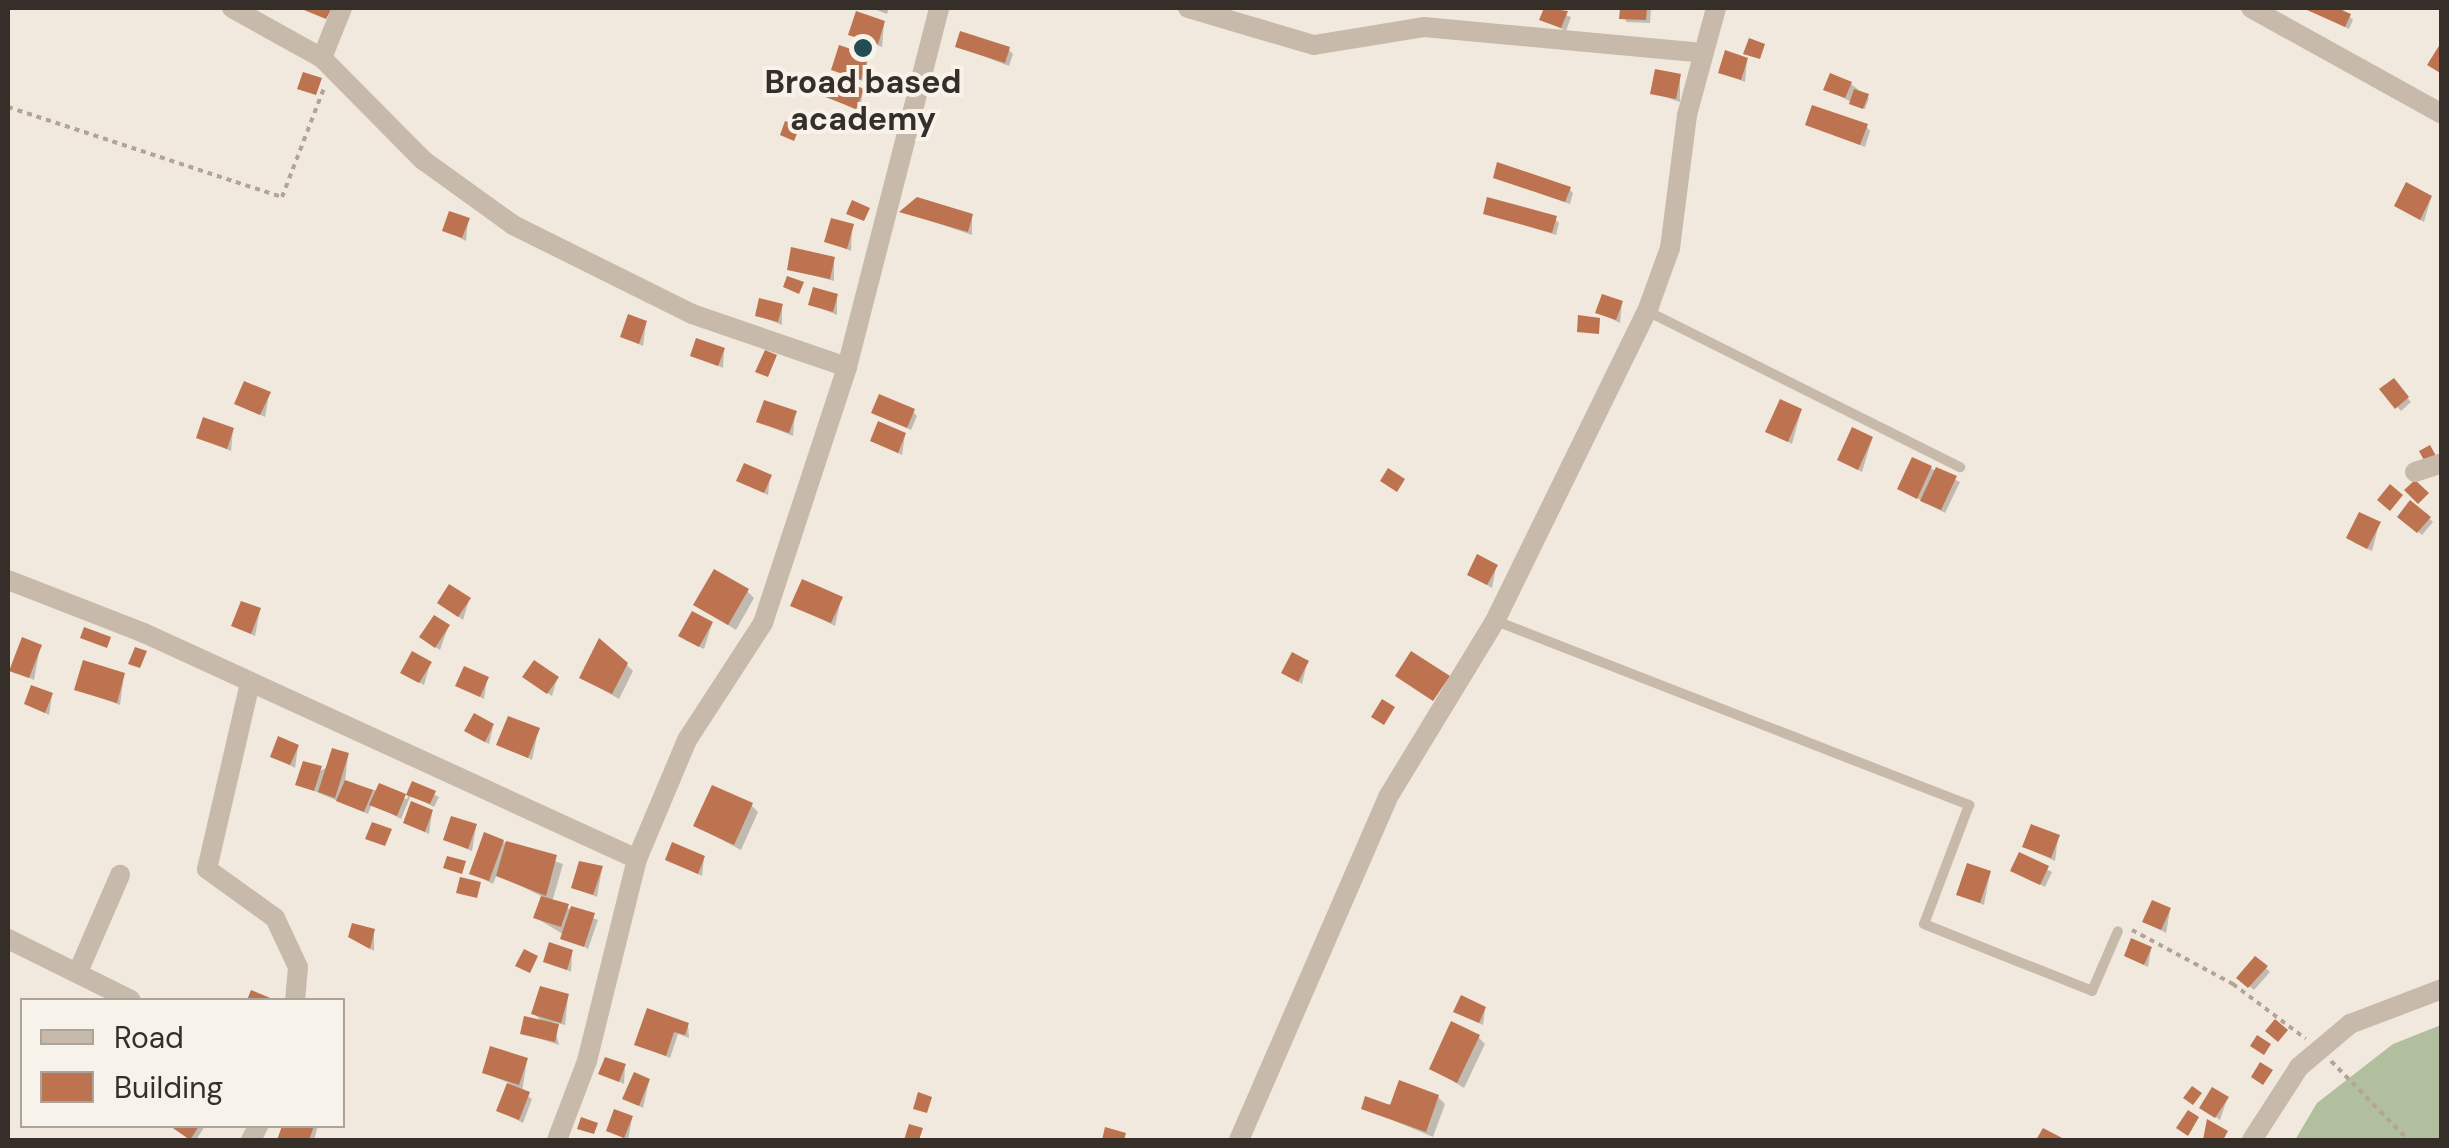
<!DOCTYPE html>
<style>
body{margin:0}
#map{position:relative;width:2449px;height:1148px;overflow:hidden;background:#f1e9dd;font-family:"DM Sans",sans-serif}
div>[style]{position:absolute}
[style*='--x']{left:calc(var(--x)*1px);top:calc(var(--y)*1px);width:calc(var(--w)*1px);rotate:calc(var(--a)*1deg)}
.green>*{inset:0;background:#b1bf9e}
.shadow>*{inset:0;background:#0003}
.building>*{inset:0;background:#bd734f}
.path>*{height:4px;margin-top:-2px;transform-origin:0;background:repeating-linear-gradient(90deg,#b4a494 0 5px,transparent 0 10px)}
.lane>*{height:10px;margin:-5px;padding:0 5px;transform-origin:5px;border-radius:5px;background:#c8baaa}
.street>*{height:20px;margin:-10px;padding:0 10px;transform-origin:10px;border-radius:10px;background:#c8baaa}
.dots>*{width:28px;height:28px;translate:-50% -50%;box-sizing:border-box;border:5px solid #f8f3ea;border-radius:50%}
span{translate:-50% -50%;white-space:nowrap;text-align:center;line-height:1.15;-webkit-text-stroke:8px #f8f3ea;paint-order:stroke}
.poi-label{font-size:32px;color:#362e29;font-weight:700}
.frame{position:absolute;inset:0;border:10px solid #362e29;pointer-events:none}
.legend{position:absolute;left:20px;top:998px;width:325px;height:130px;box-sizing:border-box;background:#f8f3ea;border:2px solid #aaa49d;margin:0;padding:12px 18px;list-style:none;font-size:30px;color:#362e29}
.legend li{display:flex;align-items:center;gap:20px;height:50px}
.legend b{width:50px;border:2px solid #aaa49d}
</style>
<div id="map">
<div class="green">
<div style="clip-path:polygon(2441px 1025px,2441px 1140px,2295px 1140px,2317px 1103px,2393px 1044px)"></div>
</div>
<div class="shadow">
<div style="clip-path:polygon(871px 8px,889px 8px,887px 14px)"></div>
<div style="clip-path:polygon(1546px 8px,1571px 17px,1566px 31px,1542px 19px)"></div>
<div style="clip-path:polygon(1623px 8px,1651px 8px,1650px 23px,1626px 22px)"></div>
<div style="clip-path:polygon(2341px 8px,2353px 20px,2349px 29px,2310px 10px)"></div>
<div style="clip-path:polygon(884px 23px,882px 47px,851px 34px)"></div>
<div style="clip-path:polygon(957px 46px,1009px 50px,1013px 54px,1009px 66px)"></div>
<div style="clip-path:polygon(868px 57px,865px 82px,834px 69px)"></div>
<div style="clip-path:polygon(1747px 60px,1745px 82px,1721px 72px)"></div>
<div style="clip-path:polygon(1680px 77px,1680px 102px,1653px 93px)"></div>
<div style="clip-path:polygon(1851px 84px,1869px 98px,1865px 109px,1826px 89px)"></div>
<div style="clip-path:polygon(863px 91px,860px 112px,826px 95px)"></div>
<div style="clip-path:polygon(1808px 124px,1866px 126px,1870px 131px,1865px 147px)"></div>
<div style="clip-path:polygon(1495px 177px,1569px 189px,1573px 193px,1570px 204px)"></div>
<div style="clip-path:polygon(2431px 198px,2424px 222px,2397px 206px)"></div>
<div style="clip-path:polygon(917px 200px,972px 216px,972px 235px,902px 211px)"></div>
<div style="clip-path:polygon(1486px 213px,1555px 219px,1559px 223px,1556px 235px)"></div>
<div style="clip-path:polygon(468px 221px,466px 241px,445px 230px)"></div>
<div style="clip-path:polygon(852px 227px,851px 251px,827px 241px)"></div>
<div style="clip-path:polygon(834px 259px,834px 281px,789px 269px)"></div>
<div style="clip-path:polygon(837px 297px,837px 315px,810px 304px)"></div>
<div style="clip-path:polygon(1622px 303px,1620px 323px,1598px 312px)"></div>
<div style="clip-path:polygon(782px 306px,782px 325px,757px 315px)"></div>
<div style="clip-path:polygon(646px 323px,643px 346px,623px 337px)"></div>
<div style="clip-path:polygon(724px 350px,723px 368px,693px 355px)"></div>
<div style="clip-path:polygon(2393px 381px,2411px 402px,2401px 411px,2383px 390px)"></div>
<div style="clip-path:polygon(269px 394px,265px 417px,237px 403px)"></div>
<div style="clip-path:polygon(1801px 411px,1792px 444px,1768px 431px)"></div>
<div style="clip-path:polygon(874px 412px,913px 412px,917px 416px,911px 430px)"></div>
<div style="clip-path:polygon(795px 413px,793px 436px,759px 422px)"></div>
<div style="clip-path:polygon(233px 430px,231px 451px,199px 437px)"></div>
<div style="clip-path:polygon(905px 435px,902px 455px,873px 441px)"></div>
<div style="clip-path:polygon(1872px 439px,1862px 472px,1840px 460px)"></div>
<div style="clip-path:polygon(1913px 460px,1960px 482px,1945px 513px,1900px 489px)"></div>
<div style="clip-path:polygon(770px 477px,768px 495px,739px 480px)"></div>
<div style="clip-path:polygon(2411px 503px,2433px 522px,2422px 535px,2400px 516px)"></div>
<div style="clip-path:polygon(2379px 524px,2372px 551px,2353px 542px)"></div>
<div style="clip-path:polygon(1496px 567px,1492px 588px,1470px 575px)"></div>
<div style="clip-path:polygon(747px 591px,754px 598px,736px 630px,696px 605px)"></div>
<div style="clip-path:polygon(841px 599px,835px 626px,793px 605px)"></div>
<div style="clip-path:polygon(469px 600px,463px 620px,444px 607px)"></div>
<div style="clip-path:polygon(260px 610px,255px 636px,234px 626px)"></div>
<div style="clip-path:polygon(712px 624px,704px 649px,685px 640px)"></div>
<div style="clip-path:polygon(448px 627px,440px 650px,426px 641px)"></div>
<div style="clip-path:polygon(40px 647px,34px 680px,12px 670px)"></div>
<div style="clip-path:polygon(1307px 663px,1302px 684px,1284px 673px)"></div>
<div style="clip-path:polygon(430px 664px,424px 685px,407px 676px)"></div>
<div style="clip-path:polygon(626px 664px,633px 671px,619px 699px,582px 678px)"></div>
<div style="clip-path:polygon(124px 675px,120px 705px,77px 689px)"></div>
<div style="clip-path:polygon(487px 679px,484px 699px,458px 686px)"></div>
<div style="clip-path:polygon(557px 679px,552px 696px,529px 680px)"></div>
<div style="clip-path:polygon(52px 696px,49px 715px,26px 704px)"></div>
<div style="clip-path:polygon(493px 727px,489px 744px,471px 735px)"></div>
<div style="clip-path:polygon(538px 731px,532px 760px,499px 744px)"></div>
<div style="clip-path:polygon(298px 747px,295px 768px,273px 756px)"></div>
<div style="clip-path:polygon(348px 755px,345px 782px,407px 799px,413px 784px,439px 797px,434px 807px,411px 795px,401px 819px,372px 804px,368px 814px,298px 784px)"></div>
<div style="clip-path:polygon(751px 805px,758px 812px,741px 850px,696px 826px)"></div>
<div style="clip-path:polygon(432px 812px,429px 834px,405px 823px)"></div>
<div style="clip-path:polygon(476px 827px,472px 851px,446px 840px)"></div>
<div style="clip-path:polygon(2058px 837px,2055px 861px,2025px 847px)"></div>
<div style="clip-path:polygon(503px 842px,563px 864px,552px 902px,598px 920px,588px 949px,536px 918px,543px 897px,497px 874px,493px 884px,472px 873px)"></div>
<div style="clip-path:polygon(2020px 855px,2052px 872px,2045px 887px,2013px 870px)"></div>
<div style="clip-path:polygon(704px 858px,702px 876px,668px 860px)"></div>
<div style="clip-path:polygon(602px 868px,597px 897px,574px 887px)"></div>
<div style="clip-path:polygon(1990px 873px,1984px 905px,1959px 894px)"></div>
<div style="clip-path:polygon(2170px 910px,2166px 933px,2145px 921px)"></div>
<div style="clip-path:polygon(374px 931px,374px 951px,355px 940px)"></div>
<div style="clip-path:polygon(2151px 949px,2148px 967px,2126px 956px)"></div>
<div style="clip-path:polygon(572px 952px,571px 972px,546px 961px)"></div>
<div style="clip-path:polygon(2256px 959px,2270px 972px,2254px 990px,2239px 978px)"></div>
<div style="clip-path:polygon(568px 996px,565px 1025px,553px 1022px,559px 1045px,522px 1033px,544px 1023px,534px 1014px)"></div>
<div style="clip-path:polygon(1485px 1009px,1483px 1025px,1456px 1012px)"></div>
<div style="clip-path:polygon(688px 1025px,689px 1038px,678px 1034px,670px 1058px,637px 1044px)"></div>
<div style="clip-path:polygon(1478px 1037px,1485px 1044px,1464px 1088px,1432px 1068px)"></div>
<div style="clip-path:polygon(527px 1060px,522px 1092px,532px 1099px,523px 1123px,498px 1110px,509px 1083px,485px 1073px)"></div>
<div style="clip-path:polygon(625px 1067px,624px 1084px,601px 1073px)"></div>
<div style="clip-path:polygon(649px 1081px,643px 1108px,625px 1098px)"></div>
<div style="clip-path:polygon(1438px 1097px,1445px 1104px,1433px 1137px,1364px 1108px)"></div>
<div style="clip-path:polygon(2227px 1099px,2220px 1120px,2207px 1111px)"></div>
<div style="clip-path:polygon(632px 1118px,628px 1140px,609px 1130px)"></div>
<div style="clip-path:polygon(173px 1126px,205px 1126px,196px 1140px)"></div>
<div style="clip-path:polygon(285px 1126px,318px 1126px,314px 1140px,280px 1140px)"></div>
</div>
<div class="building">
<div style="clip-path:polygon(299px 8px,332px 8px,326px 19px)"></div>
<div style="clip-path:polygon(1544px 8px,1568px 11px,1561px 28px,1539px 20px)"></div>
<div style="clip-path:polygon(1620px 8px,1647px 8px,1646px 20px,1619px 19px)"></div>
<div style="clip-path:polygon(2337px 8px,2351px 14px,2345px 27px,2307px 10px)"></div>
<div style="clip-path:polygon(856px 11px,885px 21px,878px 44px,848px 35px)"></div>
<div style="clip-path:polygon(960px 31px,1010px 47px,1005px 63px,955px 47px)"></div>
<div style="clip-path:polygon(1749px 38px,1765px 44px,1760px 59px,1743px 54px)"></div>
<div style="clip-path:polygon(2442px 41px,2442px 74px,2427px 65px)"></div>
<div style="clip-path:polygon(839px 45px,869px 55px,861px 80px,831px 70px)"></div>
<div style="clip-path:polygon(1725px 50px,1748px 58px,1741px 80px,1718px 73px)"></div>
<div style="clip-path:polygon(1655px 69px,1681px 74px,1676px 99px,1650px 94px)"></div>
<div style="clip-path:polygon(303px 72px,322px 78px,316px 95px,297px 89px)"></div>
<div style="clip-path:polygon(1830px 73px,1852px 82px,1845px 98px,1823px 90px)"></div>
<div style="clip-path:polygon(831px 75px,864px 89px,856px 109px,823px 96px)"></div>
<div style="clip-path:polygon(1854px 89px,1869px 94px,1863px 109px,1849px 104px)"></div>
<div style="clip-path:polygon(1812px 105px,1868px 124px,1860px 145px,1805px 125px)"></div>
<div style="clip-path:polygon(785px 121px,800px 126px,794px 141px,780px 135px)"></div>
<div style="clip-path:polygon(1497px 162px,1571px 187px,1565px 202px,1493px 178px)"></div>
<div style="clip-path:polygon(2406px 182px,2432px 196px,2420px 220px,2394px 206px)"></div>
<div style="clip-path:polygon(917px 197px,973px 214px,968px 232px,899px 212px)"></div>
<div style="clip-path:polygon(1487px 197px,1557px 216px,1552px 233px,1483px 214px)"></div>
<div style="clip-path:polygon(852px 200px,870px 208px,864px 221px,846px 214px)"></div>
<div style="clip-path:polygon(449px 211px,470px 218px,462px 238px,442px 231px)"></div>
<div style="clip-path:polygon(831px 218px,854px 224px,847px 249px,824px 242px)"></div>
<div style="clip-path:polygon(791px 247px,835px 257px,830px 279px,787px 270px)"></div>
<div style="clip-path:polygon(787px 276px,804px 282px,799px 294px,783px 287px)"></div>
<div style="clip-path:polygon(813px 287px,838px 294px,833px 312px,808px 305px)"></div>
<div style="clip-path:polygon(1602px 294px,1623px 301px,1616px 320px,1595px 313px)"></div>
<div style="clip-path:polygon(759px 298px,783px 304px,778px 322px,755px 316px)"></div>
<div style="clip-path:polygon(628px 314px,647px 321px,639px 344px,620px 337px)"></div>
<div style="clip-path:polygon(1578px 315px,1600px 318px,1599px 334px,1577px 332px)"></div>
<div style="clip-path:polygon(696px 338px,725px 348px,718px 366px,690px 356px)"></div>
<div style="clip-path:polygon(765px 350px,777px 355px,768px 377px,755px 372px)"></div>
<div style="clip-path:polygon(2394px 378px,2409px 397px,2395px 409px,2379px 389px)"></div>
<div style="clip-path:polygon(244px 381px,271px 392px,260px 415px,234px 404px)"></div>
<div style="clip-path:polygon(879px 394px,915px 409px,907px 428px,871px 413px)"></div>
<div style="clip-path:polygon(1780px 399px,1802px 409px,1788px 442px,1765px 432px)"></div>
<div style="clip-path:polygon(764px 400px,797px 411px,789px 433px,756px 422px)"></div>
<div style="clip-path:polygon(203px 417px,234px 428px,227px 449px,196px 438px)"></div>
<div style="clip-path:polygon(878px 421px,906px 433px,898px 453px,870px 441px)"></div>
<div style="clip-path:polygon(1852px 427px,1873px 437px,1858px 470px,1837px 460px)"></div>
<div style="clip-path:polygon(2430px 445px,2436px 456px,2425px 462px,2419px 451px)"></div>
<div style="clip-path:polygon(1912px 457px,1932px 466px,1917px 499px,1897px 489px)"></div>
<div style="clip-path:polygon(744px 463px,772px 475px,764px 493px,736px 481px)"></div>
<div style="clip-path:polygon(1936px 467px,1957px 476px,1941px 510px,1920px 501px)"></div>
<div style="clip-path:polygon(1388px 468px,1405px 479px,1397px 492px,1380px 481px)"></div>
<div style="clip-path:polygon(2415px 480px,2429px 493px,2418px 504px,2404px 490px)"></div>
<div style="clip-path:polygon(2390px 484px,2403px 495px,2390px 511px,2377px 500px)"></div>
<div style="clip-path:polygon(2410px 500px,2431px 517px,2417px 533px,2397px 517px)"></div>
<div style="clip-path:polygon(2359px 512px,2381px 522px,2367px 549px,2346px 538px)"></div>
<div style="clip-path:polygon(1477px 554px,1498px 565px,1487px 585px,1467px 575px)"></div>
<div style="clip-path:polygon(714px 569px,749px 589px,728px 625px,693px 605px)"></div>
<div style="clip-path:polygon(802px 579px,843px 597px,831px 623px,790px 606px)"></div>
<div style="clip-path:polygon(449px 584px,471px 598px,458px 617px,437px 603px)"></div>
<div style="clip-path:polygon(241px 601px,261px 608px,251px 634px,231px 626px)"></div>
<div style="clip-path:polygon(692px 611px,713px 622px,699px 647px,678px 636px)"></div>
<div style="clip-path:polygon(434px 615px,450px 625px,435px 648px,419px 637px)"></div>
<div style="clip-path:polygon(84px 627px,111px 637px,107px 648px,80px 638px)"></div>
<div style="clip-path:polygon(22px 637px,42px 645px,29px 678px,9px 671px)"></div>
<div style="clip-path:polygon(599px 638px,628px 663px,612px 694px,579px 678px)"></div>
<div style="clip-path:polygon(135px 647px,147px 651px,140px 668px,128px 664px)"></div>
<div style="clip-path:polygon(412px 651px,432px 662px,419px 683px,400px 673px)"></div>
<div style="clip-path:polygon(1411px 651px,1450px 676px,1433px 701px,1395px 676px)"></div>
<div style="clip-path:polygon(1292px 652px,1309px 661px,1298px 682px,1281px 673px)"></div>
<div style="clip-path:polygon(83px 660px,125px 673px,117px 703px,74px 690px)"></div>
<div style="clip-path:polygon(534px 660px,559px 677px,547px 694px,522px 677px)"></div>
<div style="clip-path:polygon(464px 666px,489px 677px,480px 697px,455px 686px)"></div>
<div style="clip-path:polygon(31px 685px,53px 693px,45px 713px,24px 704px)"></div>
<div style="clip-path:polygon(1382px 699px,1395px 707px,1384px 725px,1371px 717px)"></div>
<div style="clip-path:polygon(474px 713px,494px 724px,485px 742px,464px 731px)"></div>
<div style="clip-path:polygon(508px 716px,540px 728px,528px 758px,496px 745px)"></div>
<div style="clip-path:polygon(278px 736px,299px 745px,290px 765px,270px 757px)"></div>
<div style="clip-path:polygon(332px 748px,349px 753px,335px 798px,318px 792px)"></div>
<div style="clip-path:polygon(303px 761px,322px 766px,314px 791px,295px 785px)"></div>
<div style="clip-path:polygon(345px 780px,373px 790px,364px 812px,336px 801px)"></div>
<div style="clip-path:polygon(412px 781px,436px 791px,430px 804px,406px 795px)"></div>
<div style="clip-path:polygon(379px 783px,406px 794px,397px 816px,369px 805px)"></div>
<div style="clip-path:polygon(712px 785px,753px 803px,734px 845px,693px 826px)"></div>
<div style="clip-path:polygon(411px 801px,433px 810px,425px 832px,403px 823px)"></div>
<div style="clip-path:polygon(451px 816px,477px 824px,468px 849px,443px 840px)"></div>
<div style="clip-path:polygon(372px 822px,392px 829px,385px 846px,365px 839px)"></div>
<div style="clip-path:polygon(2031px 824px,2060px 835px,2051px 858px,2022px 847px)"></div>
<div style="clip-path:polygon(484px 832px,504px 840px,489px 881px,469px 874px)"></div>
<div style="clip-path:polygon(506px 841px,557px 855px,546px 896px,496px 876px)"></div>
<div style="clip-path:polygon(672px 842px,705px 856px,698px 874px,665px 860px)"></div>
<div style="clip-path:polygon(2019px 852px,2049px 866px,2040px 885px,2010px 871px)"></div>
<div style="clip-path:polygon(447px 856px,466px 861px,462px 874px,443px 868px)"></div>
<div style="clip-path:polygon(579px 861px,603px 866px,593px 895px,571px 888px)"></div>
<div style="clip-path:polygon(1967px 863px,1991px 871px,1980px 903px,1956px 895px)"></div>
<div style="clip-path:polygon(460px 877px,481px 882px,477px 898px,456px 893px)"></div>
<div style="clip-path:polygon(541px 896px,569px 904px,561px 927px,533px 918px)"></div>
<div style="clip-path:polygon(2152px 900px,2171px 908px,2161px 930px,2142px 922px)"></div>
<div style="clip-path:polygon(571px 906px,595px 913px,584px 947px,560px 939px)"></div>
<div style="clip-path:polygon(352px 923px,375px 929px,370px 949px,348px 937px)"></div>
<div style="clip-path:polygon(2131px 938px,2152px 947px,2144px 965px,2124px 956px)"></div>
<div style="clip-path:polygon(549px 942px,573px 950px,567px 970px,543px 962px)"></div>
<div style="clip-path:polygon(524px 949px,538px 956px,530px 973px,515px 966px)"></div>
<div style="clip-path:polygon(2255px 956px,2268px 966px,2248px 988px,2236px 978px)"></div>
<div style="clip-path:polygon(540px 986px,569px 994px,561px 1023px,531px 1014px)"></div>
<div style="clip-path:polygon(251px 990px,275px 1000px,247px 1000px)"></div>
<div style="clip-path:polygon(1461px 995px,1486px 1007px,1479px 1023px,1453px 1012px)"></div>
<div style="clip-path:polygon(647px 1008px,689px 1023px,685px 1035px,674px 1032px,666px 1056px,634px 1045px)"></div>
<div style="clip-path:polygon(524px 1016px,559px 1024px,555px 1042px,520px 1034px)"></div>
<div style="clip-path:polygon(2275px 1019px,2288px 1030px,2278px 1042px,2265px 1031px)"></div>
<div style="clip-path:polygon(1451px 1021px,1480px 1035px,1457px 1083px,1429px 1069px)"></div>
<div style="clip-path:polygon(2257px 1035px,2271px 1044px,2264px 1055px,2250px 1046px)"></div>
<div style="clip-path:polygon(490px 1046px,528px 1058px,519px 1085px,482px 1073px)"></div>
<div style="clip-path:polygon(605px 1057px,626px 1064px,619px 1082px,598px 1074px)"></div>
<div style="clip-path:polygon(2260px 1062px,2273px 1070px,2263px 1085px,2251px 1077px)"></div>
<div style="clip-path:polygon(634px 1072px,650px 1079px,639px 1106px,622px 1099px)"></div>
<div style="clip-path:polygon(1399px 1080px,1439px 1095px,1426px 1132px,1361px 1109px,1365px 1096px,1390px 1105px)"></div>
<div style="clip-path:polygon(507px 1083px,530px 1092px,519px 1120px,496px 1111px)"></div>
<div style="clip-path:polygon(2192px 1086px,2202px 1093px,2193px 1105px,2183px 1098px)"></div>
<div style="clip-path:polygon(2212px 1087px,2229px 1097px,2215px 1118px,2199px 1108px)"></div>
<div style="clip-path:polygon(918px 1092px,932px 1097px,927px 1113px,913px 1109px)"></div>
<div style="clip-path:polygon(614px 1109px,633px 1116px,624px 1138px,606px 1131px)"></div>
<div style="clip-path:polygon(2188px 1110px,2199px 1117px,2188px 1136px,2176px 1128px)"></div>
<div style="clip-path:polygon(581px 1117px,598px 1123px,594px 1134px,577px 1129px)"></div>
<div style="clip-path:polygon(2207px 1119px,2228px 1131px,2223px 1140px,2203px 1140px)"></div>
<div style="clip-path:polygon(909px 1124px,923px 1128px,919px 1140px,904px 1140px)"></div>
<div style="clip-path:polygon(170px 1126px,199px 1126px,190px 1140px)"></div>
<div style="clip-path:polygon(282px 1126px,314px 1126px,309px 1140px,277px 1140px)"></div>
<div style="clip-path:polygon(1105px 1127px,1126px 1133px,1124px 1140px,1102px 1140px)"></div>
<div style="clip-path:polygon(2043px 1128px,2066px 1140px,2036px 1140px)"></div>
</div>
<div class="path">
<div style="--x:8;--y:107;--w:288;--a:18.2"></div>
<div style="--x:282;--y:197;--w:117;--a:-68.9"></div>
<div style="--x:2132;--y:930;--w:115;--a:28.1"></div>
<div style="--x:2233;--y:984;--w:91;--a:37"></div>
<div style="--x:2331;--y:1061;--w:110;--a:45.7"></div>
</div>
<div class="lane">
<div style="--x:1647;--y:311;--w:350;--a:26.5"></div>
<div style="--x:1496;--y:621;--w:508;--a:21.26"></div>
<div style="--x:1969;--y:805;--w:127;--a:110.7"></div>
<div style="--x:1924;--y:924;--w:181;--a:21.7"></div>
<div style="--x:2092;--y:991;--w:65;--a:-66.6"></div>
</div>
<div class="street">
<div style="--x:232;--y:8;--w:103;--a:29.1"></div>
<div style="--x:322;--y:58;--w:144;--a:45.3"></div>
<div style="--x:423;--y:160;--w:111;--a:35.8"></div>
<div style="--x:513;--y:225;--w:200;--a:26.4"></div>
<div style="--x:692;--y:314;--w:164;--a:18.9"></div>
<div style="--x:1188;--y:8;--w:131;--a:16.4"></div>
<div style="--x:1314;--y:45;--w:111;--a:-9.3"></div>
<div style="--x:1424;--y:27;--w:280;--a:5.3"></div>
<div style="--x:2251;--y:8;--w:218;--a:29"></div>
<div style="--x:322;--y:58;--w:54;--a:-68.2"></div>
<div style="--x:2415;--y:472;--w:28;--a:-18"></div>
<div style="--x:8;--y:580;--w:146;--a:21.3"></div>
<div style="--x:144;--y:633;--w:542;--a:24.63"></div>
<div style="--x:250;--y:683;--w:191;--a:103"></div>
<div style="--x:207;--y:869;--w:84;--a:35.8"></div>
<div style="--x:275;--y:918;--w:54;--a:64.9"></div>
<div style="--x:298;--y:967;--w:33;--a:95"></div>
<div style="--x:8;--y:939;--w:137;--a:26.4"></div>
<div style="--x:78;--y:972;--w:106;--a:-66.6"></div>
<div style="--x:251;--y:1140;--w:16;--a:-63"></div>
<div style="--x:557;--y:1140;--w:85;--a:-69.2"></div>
<div style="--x:587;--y:1061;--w:208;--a:-76.1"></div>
<div style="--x:637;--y:859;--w:129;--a:-67.2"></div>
<div style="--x:687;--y:740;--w:140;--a:-57"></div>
<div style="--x:763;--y:623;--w:269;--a:-71.8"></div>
<div style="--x:847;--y:367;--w:371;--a:-75.6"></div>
<div style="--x:1239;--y:1140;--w:374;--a:-66.5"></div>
<div style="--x:1388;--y:797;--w:206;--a:-58.7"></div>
<div style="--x:1495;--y:621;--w:351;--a:-63.9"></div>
<div style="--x:1649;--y:306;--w:62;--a:-70.1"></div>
<div style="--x:1670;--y:248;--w:134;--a:-82.7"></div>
<div style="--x:1687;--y:115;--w:111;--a:-74.8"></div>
<div style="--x:2252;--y:1140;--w:87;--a:-57.2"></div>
<div style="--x:2299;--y:1067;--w:67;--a:-40.1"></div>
<div style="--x:2350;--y:1024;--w:98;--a:-20.8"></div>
</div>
<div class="dots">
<div style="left:863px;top:48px;background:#224d54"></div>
</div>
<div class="poi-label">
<span style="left:863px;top:101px">Broad based<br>academy</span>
</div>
<div class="frame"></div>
<ul class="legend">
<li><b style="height:12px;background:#c8baaa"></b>Road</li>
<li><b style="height:28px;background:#bd734f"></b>Building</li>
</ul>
</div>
